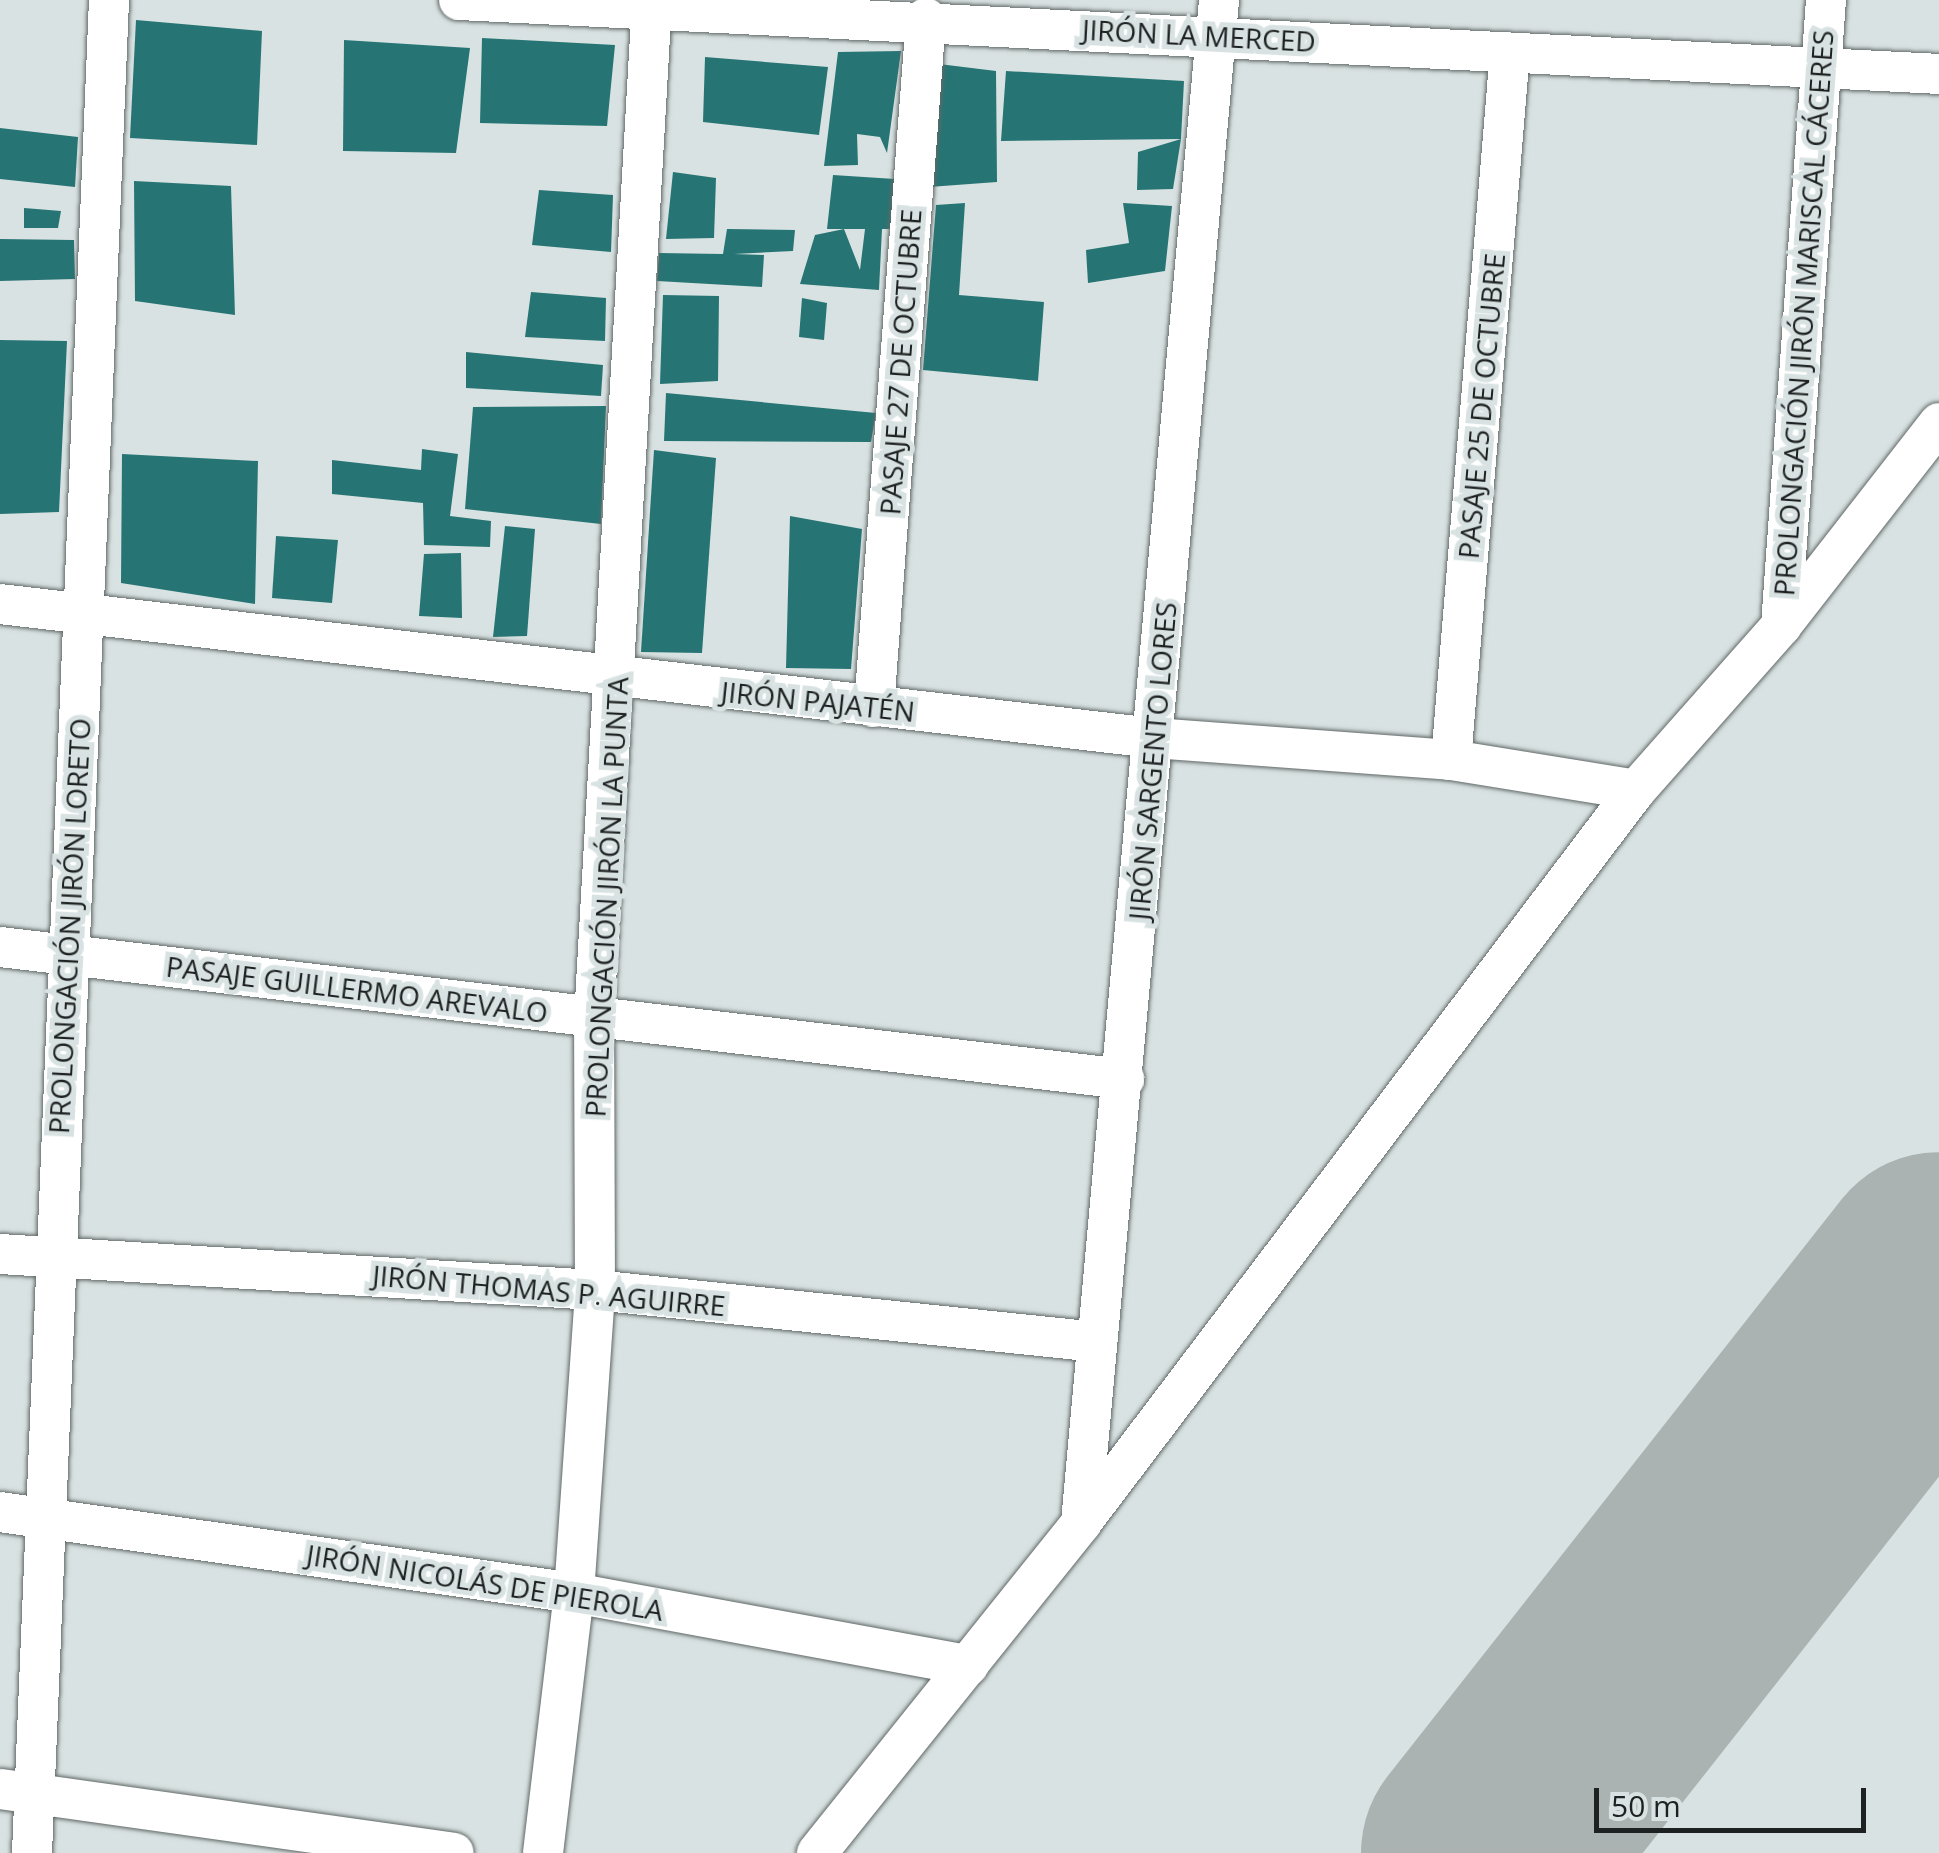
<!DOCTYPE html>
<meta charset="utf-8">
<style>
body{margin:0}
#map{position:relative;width:1939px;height:1853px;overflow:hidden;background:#d9e2e2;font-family:"Open Sans",sans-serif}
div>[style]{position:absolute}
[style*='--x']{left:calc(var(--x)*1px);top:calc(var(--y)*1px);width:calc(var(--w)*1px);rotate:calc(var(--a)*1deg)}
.runway>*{height:248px;margin:-124px;padding:0 124px;transform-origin:124px;border-radius:124px;background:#abb2b2}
.building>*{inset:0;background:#267574}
.roads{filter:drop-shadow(0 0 2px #606867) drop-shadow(0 0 2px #606867)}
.street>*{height:40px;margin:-20px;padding:0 20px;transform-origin:20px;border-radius:20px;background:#fff}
span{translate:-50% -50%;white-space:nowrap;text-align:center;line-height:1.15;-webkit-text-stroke:10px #d9e2e2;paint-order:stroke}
.street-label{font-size:28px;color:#1e2121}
.scale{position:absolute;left:1594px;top:1788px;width:272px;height:45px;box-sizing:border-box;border:5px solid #1e2121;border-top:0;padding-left:12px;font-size:30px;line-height:35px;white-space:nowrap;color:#1e2121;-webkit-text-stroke:8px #d9e2e2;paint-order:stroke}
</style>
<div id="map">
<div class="runway">
<div style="--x:1485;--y:1853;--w:734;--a:-51.8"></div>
</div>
<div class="building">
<div style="clip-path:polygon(136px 20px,262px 31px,257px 145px,130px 138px)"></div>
<div style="clip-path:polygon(482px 38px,615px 45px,607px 126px,480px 123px)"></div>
<div style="clip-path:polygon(344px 40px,470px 48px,456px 153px,343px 151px)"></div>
<div style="clip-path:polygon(901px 51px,887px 153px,880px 137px,857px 134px,858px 165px,824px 166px,838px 52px)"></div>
<div style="clip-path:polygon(705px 57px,828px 67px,819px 135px,703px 122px)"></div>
<div style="clip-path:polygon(939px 64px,996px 71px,997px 182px,929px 187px)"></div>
<div style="clip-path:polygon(1006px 71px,1184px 81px,1181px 139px,1001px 141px)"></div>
<div style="clip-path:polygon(0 128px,78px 137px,75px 187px,0 179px)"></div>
<div style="clip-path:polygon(1181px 139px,1173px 189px,1137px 190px,1138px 152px)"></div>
<div style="clip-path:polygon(673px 172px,716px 178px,714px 238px,666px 239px)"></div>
<div style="clip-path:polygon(evenodd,833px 175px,895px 179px,893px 229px,882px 229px,879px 290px,800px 284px,815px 235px,844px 229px,827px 229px,833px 175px,844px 229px,865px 229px,860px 270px,844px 229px)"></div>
<div style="clip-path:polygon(134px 181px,231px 186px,235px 315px,135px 301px)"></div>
<div style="clip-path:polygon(539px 190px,613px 195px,611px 252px,532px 245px)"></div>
<div style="clip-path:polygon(965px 203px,959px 295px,1044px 302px,1038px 381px,923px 370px,936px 205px)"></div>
<div style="clip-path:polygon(1123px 203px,1172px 206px,1165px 271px,1088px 283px,1086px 250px,1129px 243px)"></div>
<div style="clip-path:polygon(24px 208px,61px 211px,58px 228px,24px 228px)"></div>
<div style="clip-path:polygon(727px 229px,795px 230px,793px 251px,734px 254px,764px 255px,762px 287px,657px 281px,659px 253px,723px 254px)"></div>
<div style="clip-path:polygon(0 239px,74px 240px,75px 279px,0 281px)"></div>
<div style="clip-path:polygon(531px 292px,606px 298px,605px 341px,525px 337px)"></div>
<div style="clip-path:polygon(663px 295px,719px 296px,718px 381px,660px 384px)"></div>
<div style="clip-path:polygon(802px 298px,827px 303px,824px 340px,799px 337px)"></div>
<div style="clip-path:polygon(0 340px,67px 341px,59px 512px,0 514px)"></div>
<div style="clip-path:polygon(466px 352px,603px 365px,601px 396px,466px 388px)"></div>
<div style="clip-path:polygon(666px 393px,876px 413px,871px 442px,664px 441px)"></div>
<div style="clip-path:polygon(606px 406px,601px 524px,465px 509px,473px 407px)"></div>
<div style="clip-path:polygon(422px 449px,458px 454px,450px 516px,491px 521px,490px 547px,424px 545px,423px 503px,332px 494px,332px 460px,421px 470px)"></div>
<div style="clip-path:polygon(654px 450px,716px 458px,702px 653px,641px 652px)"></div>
<div style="clip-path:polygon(122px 454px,258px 461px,255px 604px,121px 583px)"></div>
<div style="clip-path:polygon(790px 516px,862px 529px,851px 669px,786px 668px)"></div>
<div style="clip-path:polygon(505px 526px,535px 529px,527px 636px,493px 637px)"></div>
<div style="clip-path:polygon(276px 536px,338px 540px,332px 603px,272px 598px)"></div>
<div style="clip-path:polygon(461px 553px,462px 618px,419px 616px,424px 554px)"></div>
</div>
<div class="roads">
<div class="street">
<div style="--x:459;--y:0;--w:1482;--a:2.86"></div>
<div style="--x:0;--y:604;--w:1161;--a:6.63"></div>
<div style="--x:1153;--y:738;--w:299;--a:4.2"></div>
<div style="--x:1451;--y:760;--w:187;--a:9.2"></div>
<div style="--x:1781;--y:626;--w:628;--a:-85.89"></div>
<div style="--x:874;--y:707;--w:691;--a:-85.68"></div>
<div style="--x:1451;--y:760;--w:710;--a:-85.24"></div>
<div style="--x:0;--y:947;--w:1132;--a:6.7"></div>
<div style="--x:0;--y:1254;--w:596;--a:3.46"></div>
<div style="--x:595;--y:1290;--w:505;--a:5.91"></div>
<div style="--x:0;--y:1512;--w:580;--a:8.03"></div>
<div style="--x:574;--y:1593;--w:401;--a:10.4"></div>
<div style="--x:1081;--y:1523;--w:1529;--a:-84.82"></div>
<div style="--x:0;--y:1789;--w:458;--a:8"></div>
<div style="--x:32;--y:1853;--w:1855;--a:-87.62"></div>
<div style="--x:543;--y:1853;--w:262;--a:-83.2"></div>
<div style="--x:574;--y:1593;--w:304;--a:-86"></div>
<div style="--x:595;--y:1290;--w:271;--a:-90.2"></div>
<div style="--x:594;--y:1019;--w:1021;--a:-86.74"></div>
<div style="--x:817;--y:1853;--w:423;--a:-51.3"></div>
<div style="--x:1081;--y:1523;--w:919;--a:-52.87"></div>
<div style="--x:1636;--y:790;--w:219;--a:-48.5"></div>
<div style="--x:1781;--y:626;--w:257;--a:-52.1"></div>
</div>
</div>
<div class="street-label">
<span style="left:1199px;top:35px;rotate:3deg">JIRÓN LA MERCED</span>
<span style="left:1803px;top:313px;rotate:-86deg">PROLONGACIÓN JIRÓN MARISCAL CÁCERES</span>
<span style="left:900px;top:362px;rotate:-86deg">PASAJE 27 DE OCTUBRE</span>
<span style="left:1481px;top:406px;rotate:-85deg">PASAJE 25 DE OCTUBRE</span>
<span style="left:818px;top:701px;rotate:6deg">JIRÓN PAJATÉN</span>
<span style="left:1152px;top:761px;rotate:-85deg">JIRÓN SARGENTO LORES</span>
<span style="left:606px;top:897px;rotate:-87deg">PROLONGACIÓN JIRÓN LA PUNTA</span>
<span style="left:69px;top:926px;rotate:-87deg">PROLONGACIÓN JIRÓN LORETO</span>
<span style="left:357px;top:989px;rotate:7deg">PASAJE GUILLERMO AREVALO</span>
<span style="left:549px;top:1290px;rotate:5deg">JIRÓN THOMAS P. AGUIRRE</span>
<span style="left:485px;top:1582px;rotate:9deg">JIRÓN NICOLÁS DE PIEROLA</span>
</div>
<div class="scale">50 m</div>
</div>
